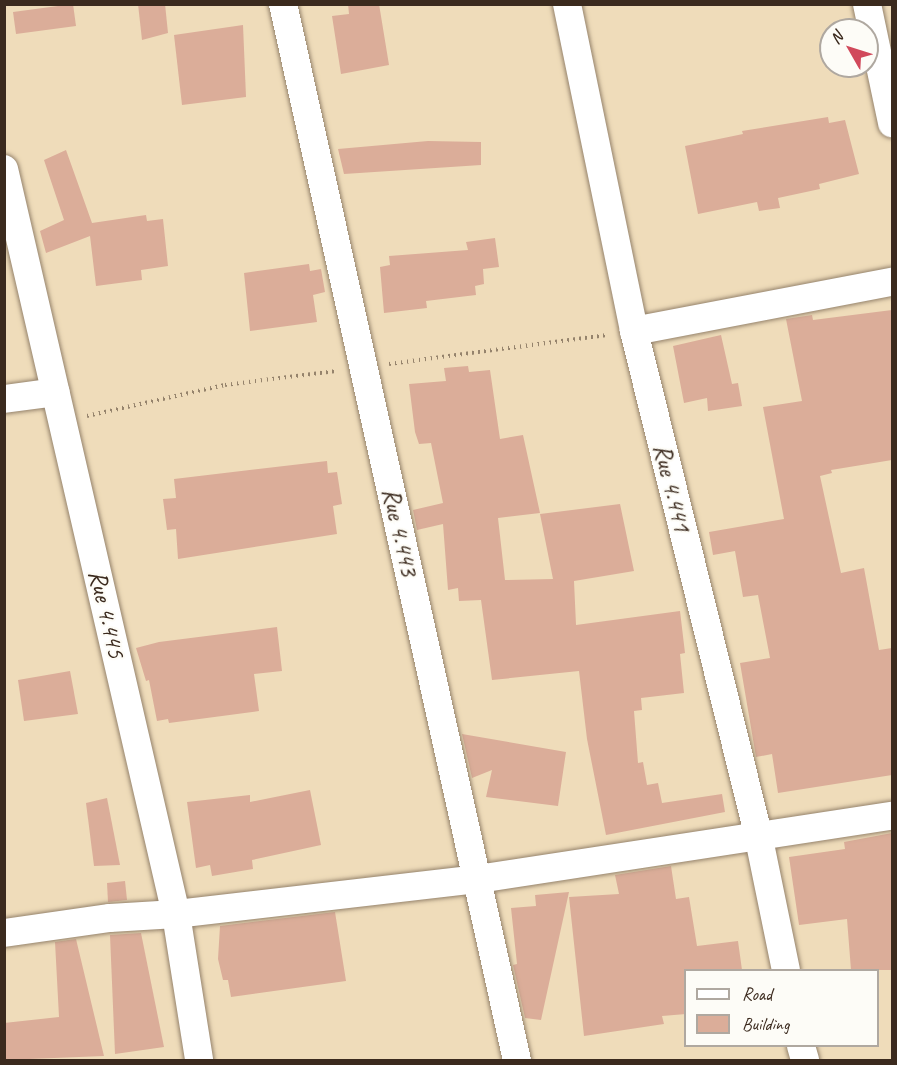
<!DOCTYPE html>
<style>
body{margin:0}
#map{position:relative;width:897px;height:1065px;overflow:hidden;background:#efdcba;font-family:Caveat,sans-serif}
div>[style]{position:absolute}
[style*='--x']{left:calc(var(--x)*1px);top:calc(var(--y)*1px);width:calc(var(--w)*1px);rotate:calc(var(--a)*1deg)}
.building>*{inset:0;background:#dbad99}
.path>*{height:4px;margin-top:-2px;transform-origin:0;background:repeating-linear-gradient(90deg,#95836c 0 1.5px,transparent 0 6px)}
.roads{filter:drop-shadow(0 0 2px #95836c) drop-shadow(0 0 2px #95836c)}
.minor>*{height:28px;margin:-14px;padding:0 14px;transform-origin:14px;border-radius:14px;background:#fff}
span{translate:-50% -50%;white-space:nowrap;text-align:center;line-height:1.15;-webkit-text-stroke:4.5px #fdfcf7;paint-order:stroke}
.street-label{font-size:26px;color:#3b2a1e}
.frame{position:absolute;inset:0;border:6px solid #3b2a1e;pointer-events:none}
.legend{position:absolute;left:684px;top:969px;width:195px;height:78px;box-sizing:border-box;background:#fdfcf7;border:2px solid #afa8a0;margin:0;padding:8px 10px;list-style:none;font-size:18px;color:#3b2a1e}
.legend li{display:flex;align-items:center;gap:12px;height:30px}
.legend b{width:30px;border:2px solid #afa8a0}
.north{position:absolute;left:819px;top:18px;width:60px;height:60px;box-sizing:border-box;background:#fdfcf7;border:2px solid #afa8a0;border-radius:50%;rotate:309deg;font-size:16px;font-weight:700;line-height:24px;text-align:center;color:#3b2a1e}
.north::after{content:'';display:block;margin:auto;width:21px;height:27px;background:#d1495b;clip-path:polygon(50% 0,100% 100%,50% 72%,0 100%)}
</style>
<div id="map">
<div class="building">
<div style="clip-path:polygon(73px 4px,76px 26px,16px 34px,13px 12px)"></div>
<div style="clip-path:polygon(138px 4px,165px 4px,168px 33px,142px 40px)"></div>
<div style="clip-path:polygon(348px 4px,379px 4px,389px 65px,341px 74px,332px 16px,349px 14px)"></div>
<div style="clip-path:polygon(243px 25px,246px 97px,182px 105px,174px 35px)"></div>
<div style="clip-path:polygon(828px 117px,829px 123px,845px 120px,859px 174px,819px 184px,820px 189px,778px 198px,780px 208px,759px 211px,757px 202px,698px 214px,685px 146px,743px 134px,742px 131px)"></div>
<div style="clip-path:polygon(428px 141px,481px 142px,481px 165px,344px 174px,338px 149px)"></div>
<div style="clip-path:polygon(66px 150px,92px 223px,146px 215px,147px 221px,163px 219px,168px 266px,141px 270px,142px 280px,96px 286px,90px 236px,46px 253px,40px 231px,64px 220px,44px 160px)"></div>
<div style="clip-path:polygon(495px 238px,499px 267px,483px 269px,484px 284px,475px 286px,476px 295px,426px 301px,427px 308px,384px 313px,380px 267px,390px 265px,389px 256px,468px 250px,466px 242px)"></div>
<div style="clip-path:polygon(309px 264px,310px 271px,321px 269px,325px 292px,313px 295px,317px 322px,250px 331px,244px 273px)"></div>
<div style="clip-path:polygon(892px 310px,892px 460px,831px 470px,832px 473px,820px 476px,841px 573px,864px 568px,879px 650px,892px 648px,892px 775px,778px 793px,772px 754px,756px 757px,740px 663px,770px 658px,758px 595px,743px 597px,735px 551px,713px 555px,709px 532px,784px 519px,763px 407px,802px 401px,786px 319px,812px 315px,813px 320px)"></div>
<div style="clip-path:polygon(721px 335px,732px 384px,738px 383px,742px 406px,708px 411px,707px 398px,684px 403px,673px 346px)"></div>
<div style="clip-path:polygon(468px 366px,469px 372px,490px 370px,500px 439px,523px 435px,540px 513px,498px 518px,505px 580px,553px 579px,540px 514px,620px 504px,634px 571px,574px 581px,576px 625px,680px 611px,685px 653px,680px 654px,684px 693px,641px 698px,642px 710px,634px 711px,638px 763px,643px 762px,647px 785px,658px 783px,662px 803px,722px 794px,725px 812px,606px 835px,587px 739px,579px 671px,492px 680px,481px 600px,459px 601px,458px 588px,448px 590px,443px 524px,417px 530px,413px 510px,443px 503px,431px 443px,419px 444px,415px 432px,409px 384px,446px 381px,444px 368px)"></div>
<div style="clip-path:polygon(327px 461px,328px 473px,337px 472px,342px 504px,333px 506px,337px 534px,178px 559px,176px 529px,167px 530px,163px 499px,176px 498px,174px 479px)"></div>
<div style="clip-path:polygon(277px 627px,282px 671px,254px 674px,259px 711px,169px 723px,168px 719px,157px 721px,149px 680px,146px 681px,136px 648px,159px 642px)"></div>
<div style="clip-path:polygon(70px 671px,78px 714px,24px 721px,18px 680px)"></div>
<div style="clip-path:polygon(462px 734px,566px 752px,558px 806px,486px 797px,492px 770px,472px 778px)"></div>
<div style="clip-path:polygon(310px 790px,321px 845px,252px 860px,253px 869px,212px 876px,210px 865px,196px 868px,187px 802px,250px 795px,250px 802px)"></div>
<div style="clip-path:polygon(107px 798px,120px 865px,94px 866px,86px 803px)"></div>
<div style="clip-path:polygon(892px 833px,892px 970px,851px 970px,847px 919px,799px 925px,789px 857px,845px 849px,844px 842px)"></div>
<div style="clip-path:polygon(671px 866px,676px 899px,689px 897px,697px 946px,738px 941px,742px 970px,686px 970px,686px 1014px,662px 1016px,664px 1024px,584px 1036px,569px 897px,619px 894px,615px 875px)"></div>
<div style="clip-path:polygon(125px 881px,127px 900px,108px 902px,107px 883px)"></div>
<div style="clip-path:polygon(569px 892px,541px 1020px,525px 1018px,513px 965px,517px 964px,511px 908px,536px 906px,535px 895px)"></div>
<div style="clip-path:polygon(335px 912px,346px 981px,231px 997px,228px 980px,223px 980px,218px 959px,220px 926px)"></div>
<div style="clip-path:polygon(141px 933px,164px 1047px,115px 1054px,110px 935px)"></div>
<div style="clip-path:polygon(76px 939px,104px 1056px,4px 1060px,4px 1023px,59px 1017px,55px 942px)"></div>
</div>
<div class="path">
<div style="--x:389;--y:364;--w:220;--a:-7.6"></div>
<div style="--x:87;--y:416;--w:141;--a:-12.7"></div>
<div style="--x:225;--y:385;--w:112;--a:-7.2"></div>
</div>
<div class="roads">
<div class="minor">
<div style="--x:283;--y:4;--w:1082;--a:77.51"></div>
<div style="--x:567;--y:4;--w:334;--a:78.4"></div>
<div style="--x:634;--y:331;--w:518;--a:76.15"></div>
<div style="--x:758;--y:834;--w:139;--a:78.4"></div>
<div style="--x:867;--y:4;--w:122;--a:78.1"></div>
<div style="--x:4;--y:169;--w:765;--a:77"></div>
<div style="--x:176;--y:914;--w:148;--a:81"></div>
<div style="--x:634;--y:331;--w:263;--a:-10.8"></div>
<div style="--x:4;--y:399;--w:52;--a:-7.7"></div>
<div style="--x:4;--y:933;--w:107;--a:-8.1"></div>
<div style="--x:110;--y:918;--w:66;--a:-3.5"></div>
<div style="--x:176;--y:914;--w:304;--a:-6.6"></div>
<div style="--x:478;--y:879;--w:419;--a:-8.7"></div>
<div style="--x:801;--y:1046;--w:15;--a:74"></div>
</div>
</div>
<div class="street-label">
<span style="left:672px;top:488px;rotate:76deg">Rue 4.441</span>
<span style="left:400px;top:532px;rotate:77deg">Rue 4.443</span>
<span style="left:107px;top:614px;rotate:77deg">Rue 4.445</span>
</div>
<div class="frame"></div>
<ul class="legend">
<li><b style="height:8px;background:#fff"></b>Road</li>
<li><b style="height:16px;background:#dbad99"></b>Building</li>
</ul>
<div class="north">N</div>
</div>
